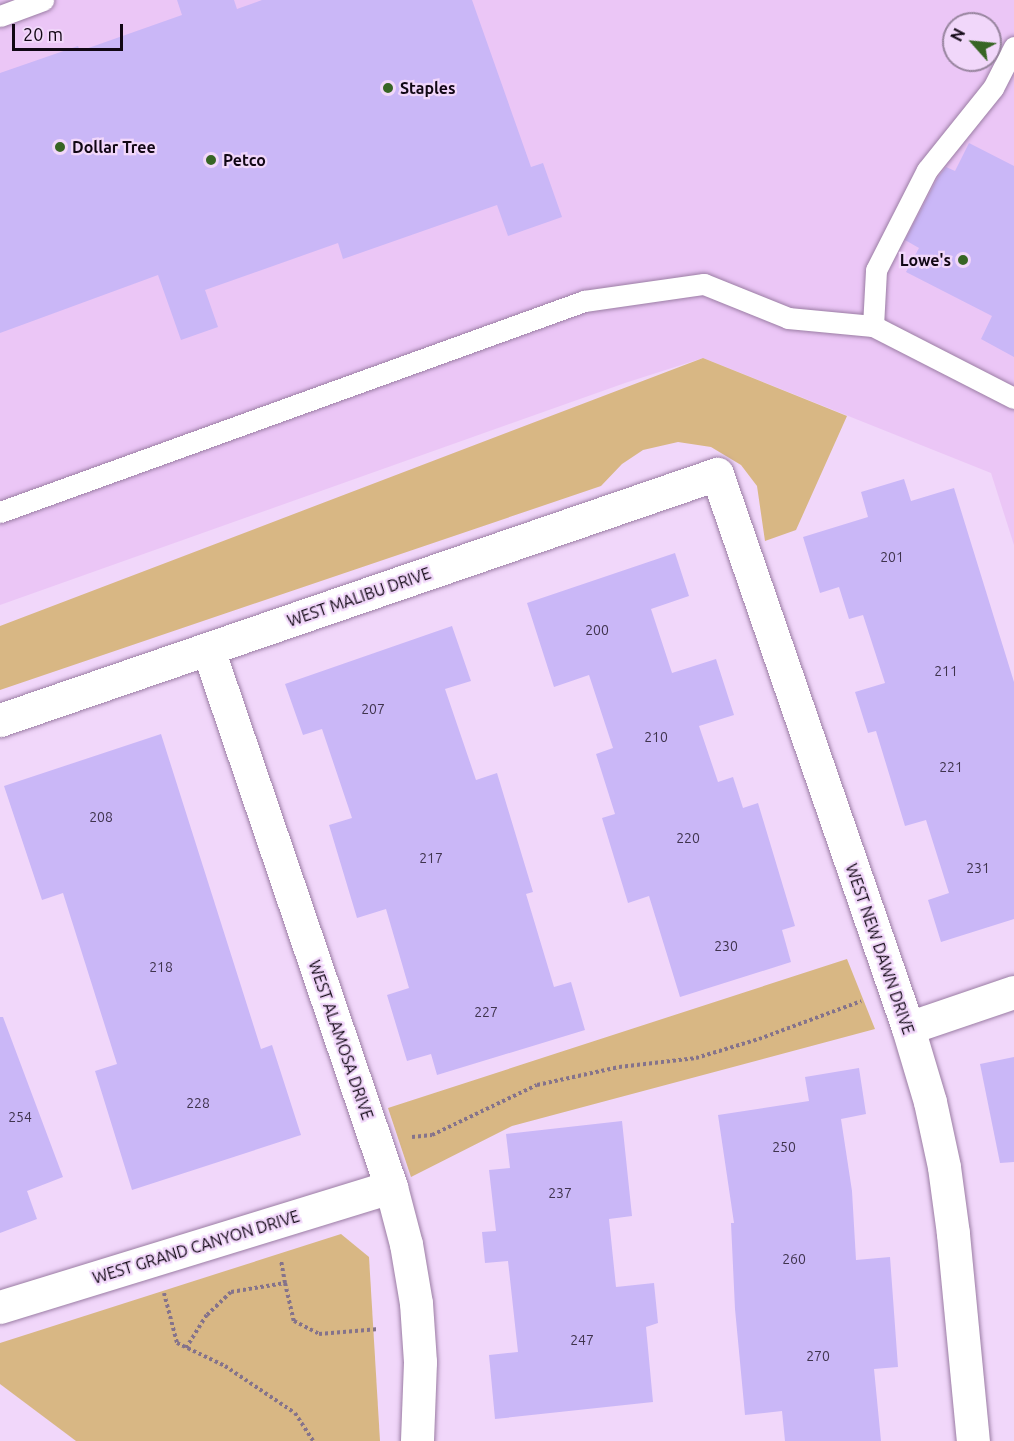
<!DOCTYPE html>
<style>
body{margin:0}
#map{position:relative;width:1014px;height:1441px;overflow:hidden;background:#f1d7fa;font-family:Ubuntu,sans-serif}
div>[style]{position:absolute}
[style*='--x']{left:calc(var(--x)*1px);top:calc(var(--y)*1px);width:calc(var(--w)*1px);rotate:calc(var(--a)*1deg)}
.built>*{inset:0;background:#ebc6f6}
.green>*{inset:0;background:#d8b784}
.building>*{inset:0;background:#cab7f7}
.path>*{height:4px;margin-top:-2px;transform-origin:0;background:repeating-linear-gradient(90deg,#85738b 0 3px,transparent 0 6px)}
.roads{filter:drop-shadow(0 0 2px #9b7da4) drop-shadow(0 0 2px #9b7da4)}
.lane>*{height:21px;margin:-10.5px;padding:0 10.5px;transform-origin:10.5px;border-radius:10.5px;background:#fff}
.street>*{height:33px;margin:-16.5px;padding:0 16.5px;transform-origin:16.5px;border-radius:16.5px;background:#fff}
.dots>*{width:16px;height:16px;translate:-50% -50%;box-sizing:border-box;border:3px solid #f1d7fa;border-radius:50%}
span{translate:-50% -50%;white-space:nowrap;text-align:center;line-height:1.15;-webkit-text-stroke:4.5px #f1d7fa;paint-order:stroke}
.number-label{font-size:14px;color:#3f334d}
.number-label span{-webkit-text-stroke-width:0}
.poi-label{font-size:16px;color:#110714;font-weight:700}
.left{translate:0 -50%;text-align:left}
.right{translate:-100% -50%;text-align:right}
.street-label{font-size:16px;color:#110714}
.north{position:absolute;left:942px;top:12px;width:60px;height:60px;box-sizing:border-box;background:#f1d7fa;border:2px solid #97849e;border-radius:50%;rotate:297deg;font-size:16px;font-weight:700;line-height:24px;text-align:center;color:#110714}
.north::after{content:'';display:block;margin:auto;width:21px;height:27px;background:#376524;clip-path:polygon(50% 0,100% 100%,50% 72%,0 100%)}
.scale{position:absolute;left:12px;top:24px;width:111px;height:27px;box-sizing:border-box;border:3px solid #110714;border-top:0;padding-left:8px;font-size:18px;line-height:21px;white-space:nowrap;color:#110714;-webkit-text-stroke:4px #f1d7fa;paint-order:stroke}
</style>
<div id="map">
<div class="built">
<div style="clip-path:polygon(evenodd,0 0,1014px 0,1014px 545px,991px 473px,703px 358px,625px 383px,0 605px,0 0,954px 24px,990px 24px,990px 60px,954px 60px,954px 24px)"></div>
</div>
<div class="green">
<div style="clip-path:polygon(703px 358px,847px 416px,796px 530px,765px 541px,757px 486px,741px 465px,711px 447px,678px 442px,643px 450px,622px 464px,601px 486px,0 690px,0 626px)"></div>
<div style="clip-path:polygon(847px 959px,875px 1029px,512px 1126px,411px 1177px,388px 1108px)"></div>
<div style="clip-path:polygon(341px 1234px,369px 1257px,380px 1441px,76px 1441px,0 1384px,0 1343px)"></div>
</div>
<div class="building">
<div style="clip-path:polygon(177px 0,234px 0,237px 9px,262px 0,472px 0,531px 167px,543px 163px,562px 217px,508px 236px,497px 205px,343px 259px,338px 243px,205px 290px,218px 327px,181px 340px,158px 275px,0 333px,0 73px,78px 46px,80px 51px,182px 15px)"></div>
<div style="clip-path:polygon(969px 143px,1014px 166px,1014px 357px,981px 339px,992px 316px,906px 272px,919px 248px,905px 240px,938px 177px,946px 167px,955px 171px)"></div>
<div style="clip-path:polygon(904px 479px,911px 501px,954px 488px,1014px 682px,1014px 919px,941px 942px,928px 900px,949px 893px,926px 820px,905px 826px,876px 731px,868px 733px,855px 692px,885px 683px,863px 615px,849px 619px,839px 587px,820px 593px,803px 537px,868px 517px,861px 492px)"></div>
<div style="clip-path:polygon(675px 553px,689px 596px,651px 609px,672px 673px,716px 659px,734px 715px,699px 726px,718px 782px,733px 777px,743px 808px,758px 803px,795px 926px,782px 930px,791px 962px,680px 997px,649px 896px,628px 903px,602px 818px,615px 814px,596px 754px,613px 748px,589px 675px,554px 687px,527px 603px)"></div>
<div style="clip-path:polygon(452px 626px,471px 681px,445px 689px,476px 780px,497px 773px,533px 892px,526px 894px,554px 987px,571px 982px,585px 1030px,437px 1075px,431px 1054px,407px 1061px,387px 995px,409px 988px,386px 909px,357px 918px,329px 825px,352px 818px,322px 729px,303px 735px,285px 684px)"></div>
<div style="clip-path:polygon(161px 734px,261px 1049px,272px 1045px,301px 1135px,132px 1190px,95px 1071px,117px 1064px,63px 893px,42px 900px,4px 786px)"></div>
<div style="clip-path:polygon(0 1017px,3px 1017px,63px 1177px,27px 1191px,37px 1219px,0 1233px)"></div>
<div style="clip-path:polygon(1014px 1057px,1014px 1162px,1000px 1163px,980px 1064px)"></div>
<div style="clip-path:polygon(859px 1068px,866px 1114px,841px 1119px,852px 1191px,856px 1260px,890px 1257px,898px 1367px,874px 1369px,881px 1441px,785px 1441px,782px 1411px,745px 1415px,735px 1309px,731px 1223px,734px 1223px,718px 1115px,809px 1101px,805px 1077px)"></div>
<div style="clip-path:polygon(622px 1121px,632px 1216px,609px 1219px,616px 1287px,654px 1283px,658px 1323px,646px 1327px,653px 1402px,495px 1419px,489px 1355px,518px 1352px,508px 1261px,485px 1263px,482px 1232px,496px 1231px,489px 1170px,510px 1168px,506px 1134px)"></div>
</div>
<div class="path">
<div style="--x:412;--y:1137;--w:20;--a:-6"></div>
<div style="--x:432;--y:1135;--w:116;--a:-25.5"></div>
<div style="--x:537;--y:1085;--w:84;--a:-12.4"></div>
<div style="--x:619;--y:1067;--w:78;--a:-6.7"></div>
<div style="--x:696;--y:1058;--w:66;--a:-16.8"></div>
<div style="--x:759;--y:1039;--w:109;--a:-20.4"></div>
<div style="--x:285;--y:1283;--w:39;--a:77"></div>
<div style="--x:294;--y:1321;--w:28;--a:27"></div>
<div style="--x:319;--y:1334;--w:60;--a:-4.8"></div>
<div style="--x:164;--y:1293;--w:52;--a:75.4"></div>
<div style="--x:177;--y:1343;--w:53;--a:25.6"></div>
<div style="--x:225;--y:1366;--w:84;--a:33.9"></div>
<div style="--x:295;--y:1413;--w:33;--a:57"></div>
<div style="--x:186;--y:1348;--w:39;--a:-58"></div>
<div style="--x:207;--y:1315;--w:33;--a:-44"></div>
<div style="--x:231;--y:1292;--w:55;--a:-9.5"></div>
<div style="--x:285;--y:1283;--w:23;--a:-100"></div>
</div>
<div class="roads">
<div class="lane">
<div style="--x:0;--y:16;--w:46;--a:-20.4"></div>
<div style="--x:873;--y:326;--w:56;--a:-86.9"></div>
<div style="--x:876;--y:270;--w:112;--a:-63"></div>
<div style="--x:927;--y:170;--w:105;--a:-51.2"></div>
<div style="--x:993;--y:88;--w:46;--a:-62.9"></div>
<div style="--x:0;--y:512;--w:621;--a:-19.86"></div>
<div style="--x:584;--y:301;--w:121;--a:-8.1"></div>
<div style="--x:704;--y:284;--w:91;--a:22"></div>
<div style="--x:788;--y:318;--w:85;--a:5.4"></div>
<div style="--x:873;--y:326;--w:158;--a:27.1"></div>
</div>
<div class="street">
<div style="--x:208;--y:649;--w:568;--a:71.21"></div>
<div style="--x:391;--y:1187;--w:59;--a:75.3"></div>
<div style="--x:406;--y:1244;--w:60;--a:80.4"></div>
<div style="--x:416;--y:1303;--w:59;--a:86.1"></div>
<div style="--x:420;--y:1362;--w:79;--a:92.2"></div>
<div style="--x:0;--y:720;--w:758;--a:-18.94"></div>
<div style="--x:717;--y:474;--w:586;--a:70.98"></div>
<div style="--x:908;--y:1028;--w:77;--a:73.4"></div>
<div style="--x:930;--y:1102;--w:66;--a:77.8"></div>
<div style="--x:944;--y:1167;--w:68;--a:82.3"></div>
<div style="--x:953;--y:1234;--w:208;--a:84.5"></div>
<div style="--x:908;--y:1028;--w:112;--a:-18.8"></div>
<div style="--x:0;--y:1307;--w:409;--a:-17.1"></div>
</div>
</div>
<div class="dots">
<div style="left:388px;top:88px;background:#376524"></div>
<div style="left:60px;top:147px;background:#376524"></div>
<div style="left:211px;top:160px;background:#376524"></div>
<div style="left:963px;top:260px;background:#376524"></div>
</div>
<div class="number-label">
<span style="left:892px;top:557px">201</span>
<span style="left:597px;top:630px">200</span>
<span style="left:946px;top:671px">211</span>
<span style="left:373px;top:709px">207</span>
<span style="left:656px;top:737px">210</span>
<span style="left:951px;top:767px">221</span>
<span style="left:101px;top:817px">208</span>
<span style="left:688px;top:838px">220</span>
<span style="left:431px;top:858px">217</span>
<span style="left:978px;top:868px">231</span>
<span style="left:726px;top:946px">230</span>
<span style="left:161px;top:967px">218</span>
<span style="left:486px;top:1012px">227</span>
<span style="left:198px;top:1103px">228</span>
<span style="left:20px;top:1117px">254</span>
<span style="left:784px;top:1147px">250</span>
<span style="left:560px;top:1193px">237</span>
<span style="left:794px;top:1259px">260</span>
<span style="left:582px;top:1340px">247</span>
<span style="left:818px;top:1356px">270</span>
</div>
<div class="poi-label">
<span class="left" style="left:400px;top:88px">Staples</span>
<span class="left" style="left:72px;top:147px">Dollar Tree</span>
<span class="left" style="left:223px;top:160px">Petco</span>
<span class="right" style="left:951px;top:260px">Lowe's</span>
</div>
<div class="street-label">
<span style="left:359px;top:597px;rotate:-19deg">WEST MALIBU DRIVE</span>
<span style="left:880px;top:949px;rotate:71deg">WEST NEW DAWN DRIVE</span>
<span style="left:341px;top:1040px;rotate:71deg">WEST ALAMOSA DRIVE</span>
<span style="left:196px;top:1247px;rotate:-17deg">WEST GRAND CANYON DRIVE</span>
</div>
<div class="north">N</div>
<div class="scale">20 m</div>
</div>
